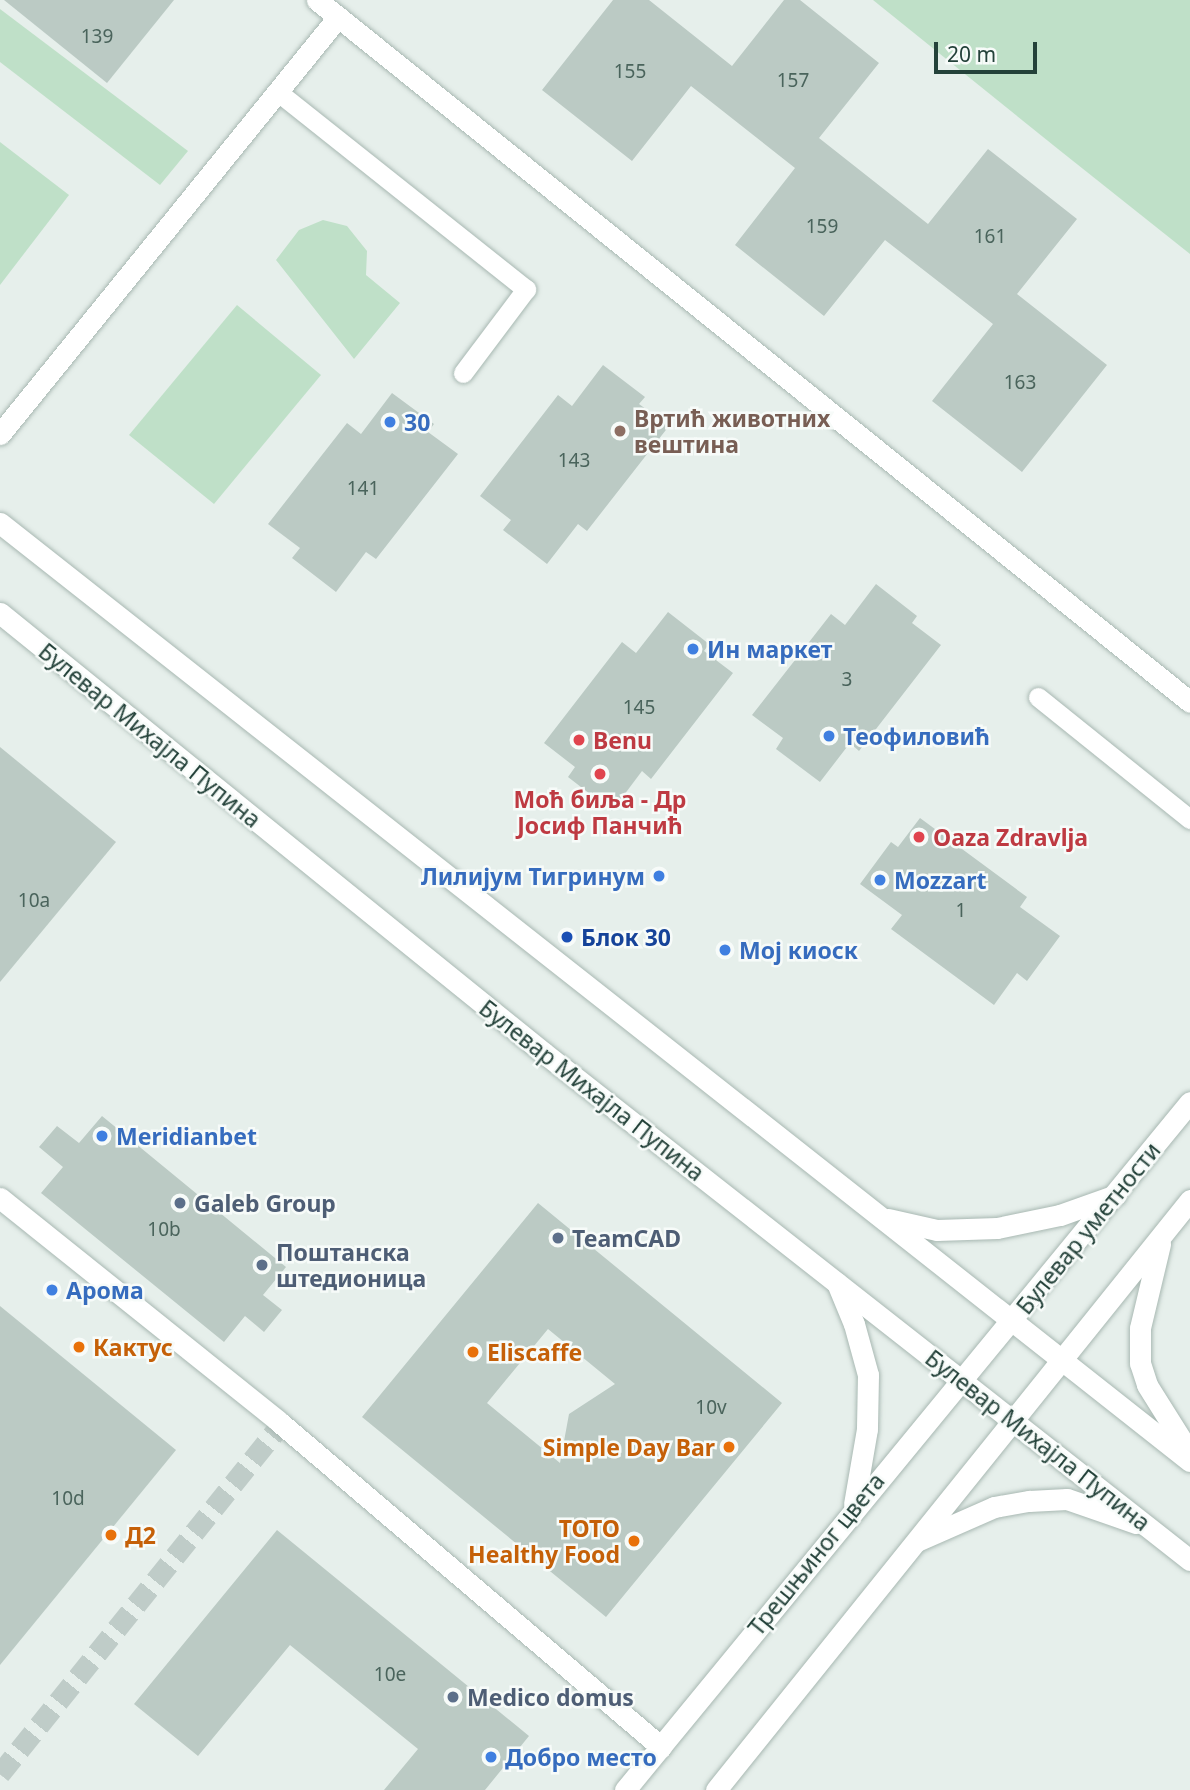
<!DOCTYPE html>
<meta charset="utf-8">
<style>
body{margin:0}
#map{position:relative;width:1190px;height:1790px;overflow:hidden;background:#e6efeb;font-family:"Noto Sans",sans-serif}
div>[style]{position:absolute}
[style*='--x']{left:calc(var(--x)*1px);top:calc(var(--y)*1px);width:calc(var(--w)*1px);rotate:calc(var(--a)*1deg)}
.green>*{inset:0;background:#bfe0c8}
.building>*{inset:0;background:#bbcac4}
.street-tunnel>*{height:21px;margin-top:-10.5px;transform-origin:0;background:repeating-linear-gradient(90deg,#bfccc8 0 21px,transparent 0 31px)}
.roads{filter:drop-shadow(0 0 2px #a8b8b2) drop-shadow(0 0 2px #a8b8b2)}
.lane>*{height:19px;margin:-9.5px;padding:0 9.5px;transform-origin:9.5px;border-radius:9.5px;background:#fff}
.street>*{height:21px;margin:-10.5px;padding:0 10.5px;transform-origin:10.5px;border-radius:10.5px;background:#fff}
.secondary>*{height:21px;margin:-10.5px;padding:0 10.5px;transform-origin:10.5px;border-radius:10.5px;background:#fff}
.dots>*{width:19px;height:19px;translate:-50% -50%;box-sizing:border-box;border:4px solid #f7fbf9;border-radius:50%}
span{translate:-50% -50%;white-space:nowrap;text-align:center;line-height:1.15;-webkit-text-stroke:5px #f7fbf9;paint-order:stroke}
.number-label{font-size:19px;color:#4a645c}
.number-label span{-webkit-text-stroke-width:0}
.education-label{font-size:23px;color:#785e54;font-weight:700}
.left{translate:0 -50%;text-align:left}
.shop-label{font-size:23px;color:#366cbe;font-weight:700}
.right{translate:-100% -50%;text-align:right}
.street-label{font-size:23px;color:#24423a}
.health-label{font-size:23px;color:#be3a42;font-weight:700}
.transit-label{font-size:23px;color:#164399;font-weight:700}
.service-label{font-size:23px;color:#4e5e75;font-weight:700}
.food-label{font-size:23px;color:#c56008;font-weight:700}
.scale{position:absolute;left:934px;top:42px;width:103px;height:32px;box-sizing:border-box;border:4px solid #24423a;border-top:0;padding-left:9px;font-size:21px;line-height:24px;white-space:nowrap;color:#24423a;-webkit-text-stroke:5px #f7fbf9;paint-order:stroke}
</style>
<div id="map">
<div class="green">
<div style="clip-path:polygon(873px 0,1190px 0,1190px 254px,1058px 149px)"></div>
<div style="clip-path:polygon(0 9px,188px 151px,160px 185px,0 62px)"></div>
<div style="clip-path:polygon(0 142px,69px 195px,0 285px)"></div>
<div style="clip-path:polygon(323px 220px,347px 226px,367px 251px,366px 275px,400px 303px,354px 359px,276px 260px,299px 230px)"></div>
<div style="clip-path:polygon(237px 305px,321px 375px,214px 504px,129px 435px)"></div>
</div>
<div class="building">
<div style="clip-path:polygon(4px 0,174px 0,107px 83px)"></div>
<div style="clip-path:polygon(613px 0,649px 0,732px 66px,784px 0,800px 0,879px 63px,819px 138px,928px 224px,988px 149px,1077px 219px,1017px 294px,1107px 365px,1022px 472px,932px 401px,993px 324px,885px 240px,824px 316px,735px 245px,795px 168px,691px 86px,632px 161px,542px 90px)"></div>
<div style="clip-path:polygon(603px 365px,645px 397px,639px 404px,669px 426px,587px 531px,578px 524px,547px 564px,503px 530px,511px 520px,480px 496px,558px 395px,572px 406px)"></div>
<div style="clip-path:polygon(392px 393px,434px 424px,428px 432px,458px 454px,376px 559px,366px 552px,336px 592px,292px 558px,300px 548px,268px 524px,347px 423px,361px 434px)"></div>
<div style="clip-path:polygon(876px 584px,917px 616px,912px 623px,941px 645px,859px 751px,850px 743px,820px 782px,776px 749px,783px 738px,752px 715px,831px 614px,845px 625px)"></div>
<div style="clip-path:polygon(668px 612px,709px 644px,704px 651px,733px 673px,651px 779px,642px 771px,612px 811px,568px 777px,575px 767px,544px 743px,622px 642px,636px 653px)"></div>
<div style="clip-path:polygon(0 747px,116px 842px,0 982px)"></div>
<div style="clip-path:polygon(920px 818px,1027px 897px,1020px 907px,1060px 936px,1027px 981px,1017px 973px,994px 1005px,891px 929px,902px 915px,860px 884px,891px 842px,898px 847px)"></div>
<div style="clip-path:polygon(102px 1116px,286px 1267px,263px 1295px,282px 1310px,264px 1332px,245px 1316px,224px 1342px,41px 1193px,63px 1167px,39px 1147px,57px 1126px,79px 1143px)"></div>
<div style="clip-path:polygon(evenodd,538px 1203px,782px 1403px,606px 1617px,362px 1417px,538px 1203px,548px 1329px,615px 1384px,569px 1414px,560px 1463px,487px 1403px,548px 1329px)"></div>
<div style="clip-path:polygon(0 1306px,176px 1450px,0 1665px)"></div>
<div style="clip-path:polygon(277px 1530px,529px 1736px,485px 1790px,384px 1790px,418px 1749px,290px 1645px,198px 1756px,134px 1704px)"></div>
</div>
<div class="street-tunnel">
<div style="--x:0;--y:1774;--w:449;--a:-51.2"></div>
</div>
<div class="roads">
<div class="lane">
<div style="--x:278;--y:92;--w:317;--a:38.5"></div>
<div style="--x:526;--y:289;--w:105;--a:126.9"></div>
<div style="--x:1038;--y:697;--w:195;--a:38.8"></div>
</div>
<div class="street">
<div style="--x:317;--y:0;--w:1120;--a:38.8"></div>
<div style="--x:0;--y:434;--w:537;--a:-50.97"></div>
<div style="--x:0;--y:1198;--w:356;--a:38.7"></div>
<div style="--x:278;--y:1421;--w:503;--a:40.4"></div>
</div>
<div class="secondary">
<div style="--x:0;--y:523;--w:1515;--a:38.25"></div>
<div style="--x:0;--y:613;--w:700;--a:38.97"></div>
<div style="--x:544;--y:1053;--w:821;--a:38.13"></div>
<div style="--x:888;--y:1219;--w:50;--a:12.7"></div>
<div style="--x:937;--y:1230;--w:60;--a:-1.9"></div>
<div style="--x:997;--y:1228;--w:64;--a:-11.7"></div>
<div style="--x:1060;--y:1215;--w:59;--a:-19.7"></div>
<div style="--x:1160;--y:1244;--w:86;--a:103.4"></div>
<div style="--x:1140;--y:1328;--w:35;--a:90"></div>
<div style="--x:1140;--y:1363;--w:23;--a:72"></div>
<div style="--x:1147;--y:1385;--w:79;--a:57.9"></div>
<div style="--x:837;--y:1283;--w:44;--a:67.5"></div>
<div style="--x:854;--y:1324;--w:53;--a:74.6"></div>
<div style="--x:868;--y:1375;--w:54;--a:91.1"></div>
<div style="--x:867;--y:1429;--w:76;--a:99.8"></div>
<div style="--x:917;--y:1541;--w:84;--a:-23.8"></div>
<div style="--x:994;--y:1507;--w:36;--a:-10"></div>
<div style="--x:1029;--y:1501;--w:38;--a:-3"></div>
<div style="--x:1067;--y:1499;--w:73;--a:19.2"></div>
<div style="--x:625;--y:1790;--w:890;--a:-50.61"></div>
<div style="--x:716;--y:1790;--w:757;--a:-51.22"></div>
</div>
</div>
<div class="dots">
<div style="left:390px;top:422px;background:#3f7fe0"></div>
<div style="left:620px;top:431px;background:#8d6e63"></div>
<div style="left:693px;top:649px;background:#3f7fe0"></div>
<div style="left:829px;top:736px;background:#3f7fe0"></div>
<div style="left:579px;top:740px;background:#e0444e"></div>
<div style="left:600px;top:774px;background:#e0444e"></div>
<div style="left:919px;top:837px;background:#e0444e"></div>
<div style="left:659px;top:876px;background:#3f7fe0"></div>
<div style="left:880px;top:880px;background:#3f7fe0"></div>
<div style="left:567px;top:937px;background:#1a4fb4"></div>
<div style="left:725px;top:950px;background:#3f7fe0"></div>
<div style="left:102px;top:1136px;background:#3f7fe0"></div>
<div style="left:180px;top:1203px;background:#5c6f8a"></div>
<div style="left:558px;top:1238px;background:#5c6f8a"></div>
<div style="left:262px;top:1265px;background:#5c6f8a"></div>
<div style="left:52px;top:1290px;background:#3f7fe0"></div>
<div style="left:79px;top:1347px;background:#e8710a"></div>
<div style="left:473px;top:1352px;background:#e8710a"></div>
<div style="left:729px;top:1447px;background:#e8710a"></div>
<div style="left:111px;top:1535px;background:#e8710a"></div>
<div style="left:634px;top:1541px;background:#e8710a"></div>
<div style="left:453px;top:1697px;background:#5c6f8a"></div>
<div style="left:491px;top:1757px;background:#3f7fe0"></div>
</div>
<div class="number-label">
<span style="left:97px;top:37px">139</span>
<span style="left:630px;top:72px">155</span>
<span style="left:793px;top:81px">157</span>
<span style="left:822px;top:227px">159</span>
<span style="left:990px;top:237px">161</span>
<span style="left:1020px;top:383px">163</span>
<span style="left:574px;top:461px">143</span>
<span style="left:363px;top:489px">141</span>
<span style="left:847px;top:680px">3</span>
<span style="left:639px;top:708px">145</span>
<span style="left:34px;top:901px">10a</span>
<span style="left:961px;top:911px">1</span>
<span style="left:164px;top:1230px">10b</span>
<span style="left:711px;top:1408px">10v</span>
<span style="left:68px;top:1499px">10d</span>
<span style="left:390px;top:1675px">10e</span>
</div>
<div class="education-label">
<span class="left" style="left:634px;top:431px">Вртић животних<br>вештина</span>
</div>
<div class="shop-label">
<span class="left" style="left:404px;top:422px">30</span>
<span class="left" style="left:707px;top:649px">Ин маркет</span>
<span class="left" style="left:843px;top:736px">Теофиловић</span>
<span class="right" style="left:645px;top:876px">Лилијум Тигринум</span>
<span class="left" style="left:894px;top:880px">Mozzart</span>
<span class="left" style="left:739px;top:950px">Мој киоск</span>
<span class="left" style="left:116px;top:1136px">Meridianbet</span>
<span class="left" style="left:66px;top:1290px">Арома</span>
<span class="left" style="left:505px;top:1757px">Добро место</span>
</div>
<div class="street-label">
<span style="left:150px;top:735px;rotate:39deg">Булевар Михајла Пупина</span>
<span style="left:592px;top:1090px;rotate:38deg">Булевар Михајла Пупина</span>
<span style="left:1088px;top:1228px;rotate:-51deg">Булевар уметности</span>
<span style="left:1038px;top:1440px;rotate:38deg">Булевар Михајла Пупина</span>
<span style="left:816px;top:1554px;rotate:-51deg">Трешњиног цвета</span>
</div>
<div class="health-label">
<span class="left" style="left:593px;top:740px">Benu</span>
<span style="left:600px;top:812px">Моћ биља - Др<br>Јосиф Панчић</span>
<span class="left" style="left:933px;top:837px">Oaza Zdravlja</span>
</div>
<div class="transit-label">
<span class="left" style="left:581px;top:937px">Блок 30</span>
</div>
<div class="service-label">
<span class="left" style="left:194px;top:1203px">Galeb Group</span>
<span class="left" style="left:572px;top:1238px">TeamCAD</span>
<span class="left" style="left:276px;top:1265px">Поштанска<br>штедионица</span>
<span class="left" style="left:467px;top:1697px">Medico domus</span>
</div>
<div class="food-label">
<span class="left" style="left:93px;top:1347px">Кактус</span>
<span class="left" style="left:487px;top:1352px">Eliscaffe</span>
<span class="right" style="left:715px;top:1447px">Simple Day Bar</span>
<span class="right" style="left:620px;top:1541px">TOTO<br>Healthy Food</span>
<span class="left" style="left:125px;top:1535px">Д2</span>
</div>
<div class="scale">20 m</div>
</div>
